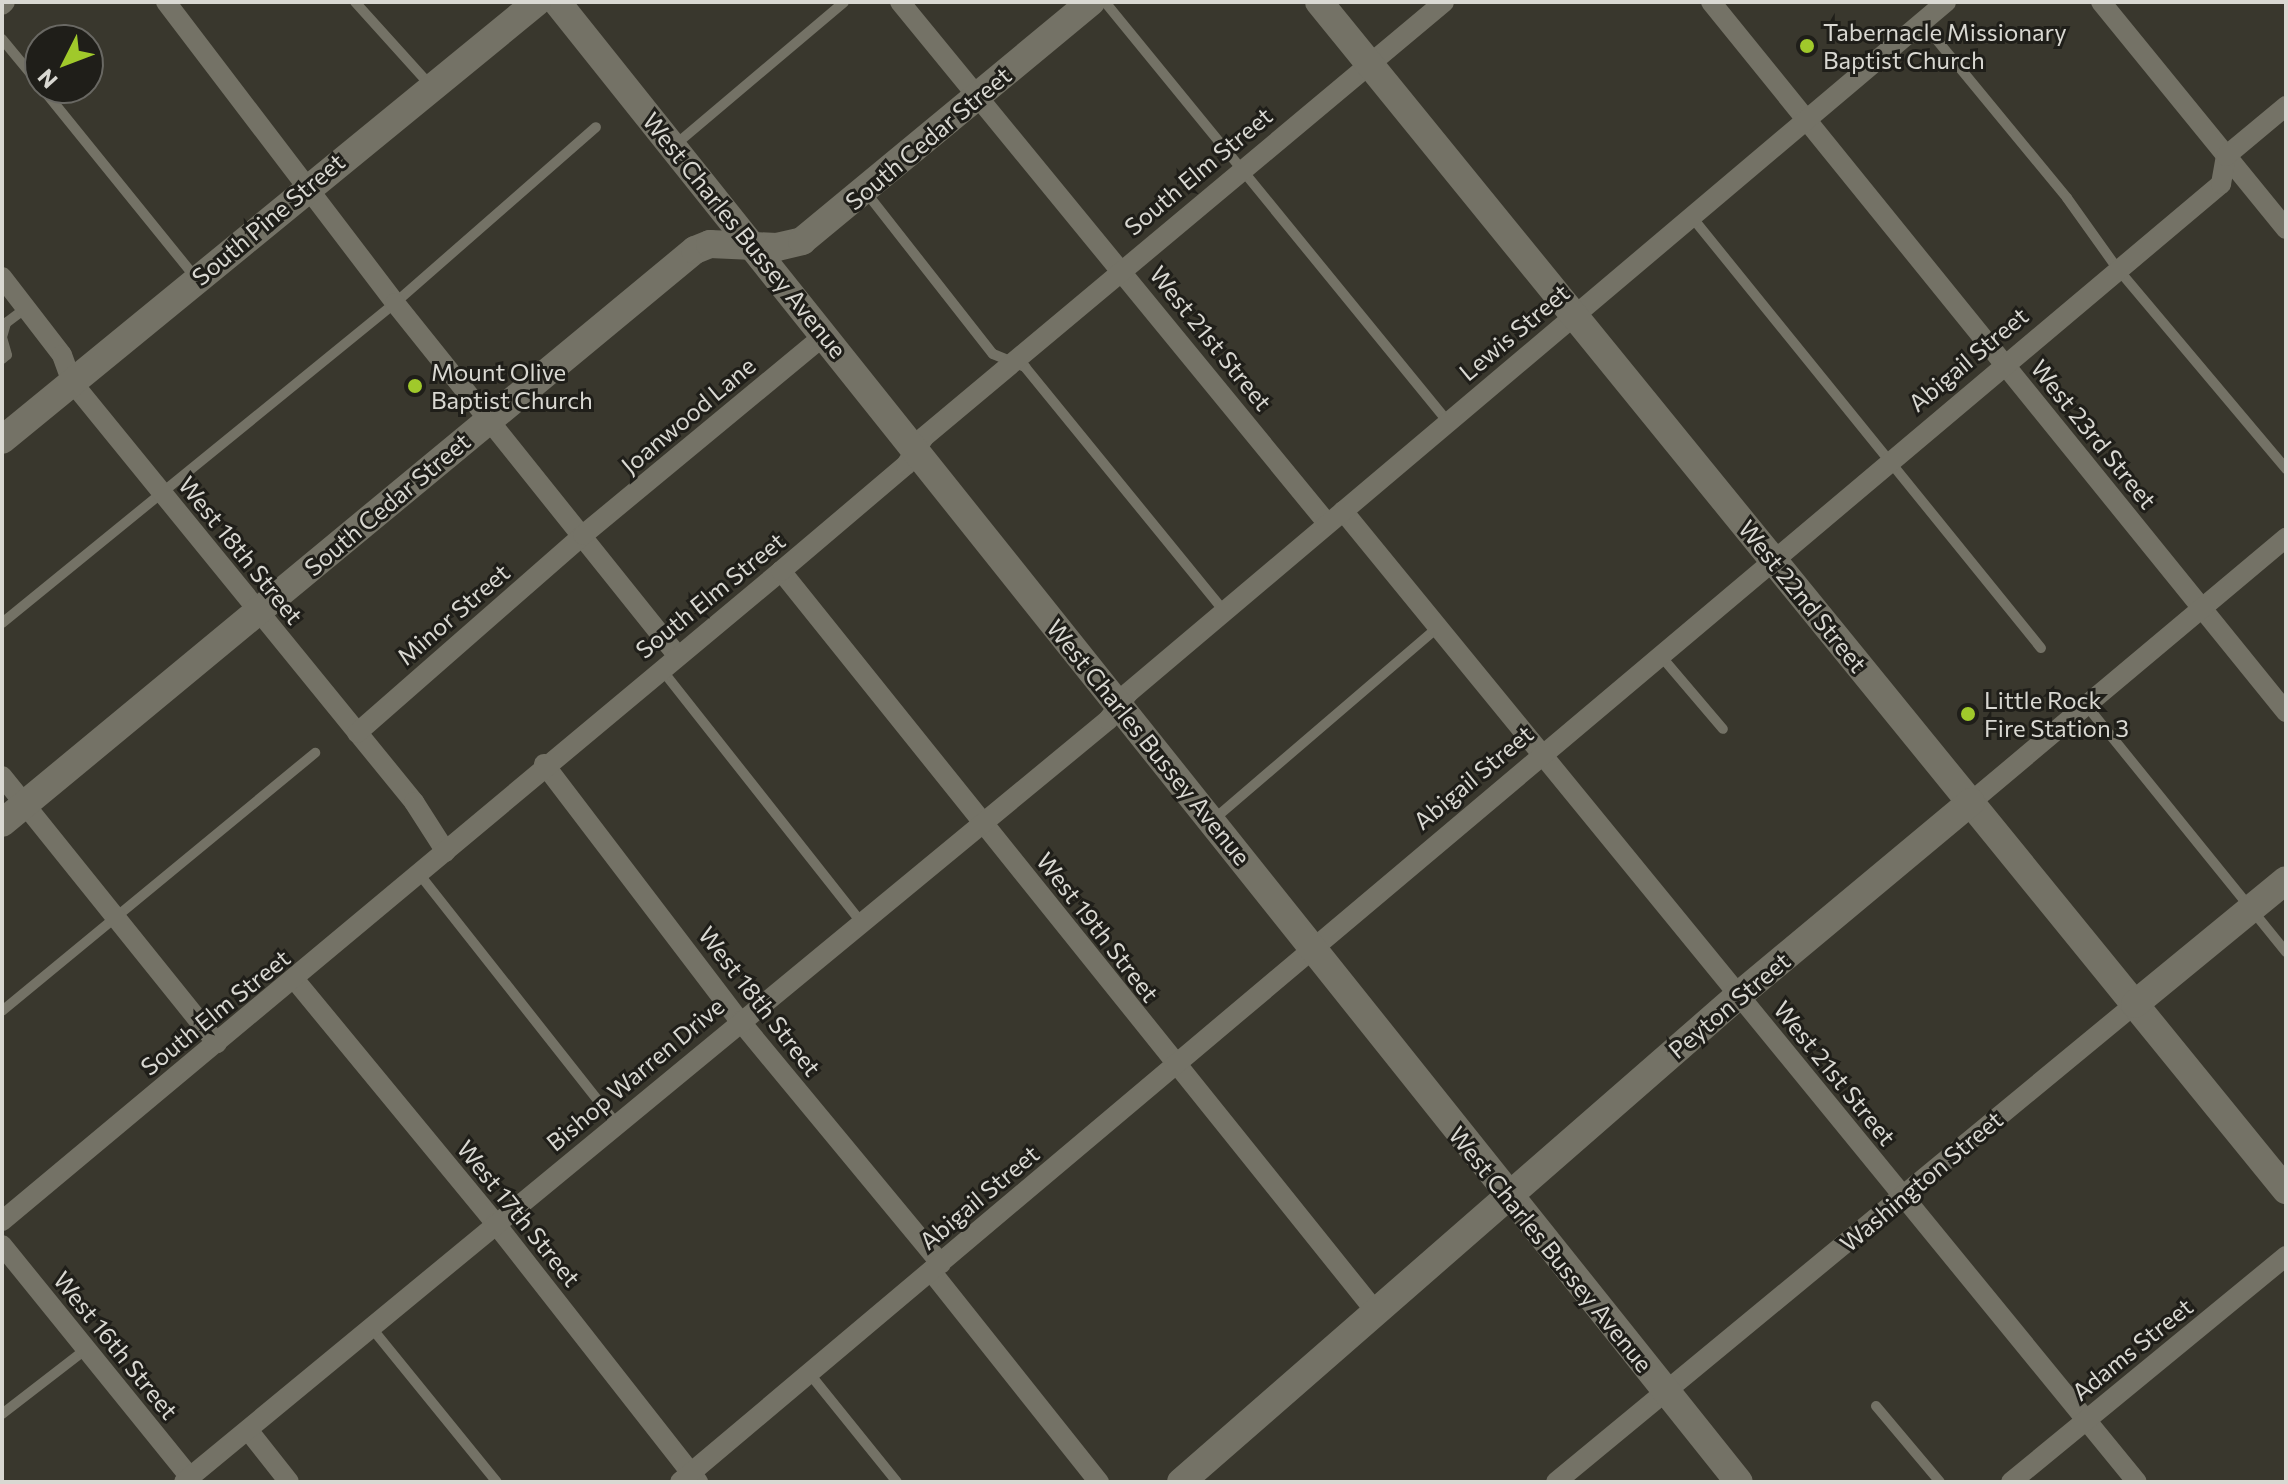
<!DOCTYPE html>
<style>
body{margin:0}
#map{position:relative;width:2288px;height:1484px;overflow:hidden;background:#39372d;font-family:Commissioner,sans-serif}
div>[style]{position:absolute}
[style*='--x']{left:calc(var(--x)*1px);top:calc(var(--y)*1px);width:calc(var(--w)*1px);rotate:calc(var(--a)*1deg)}
.lane>*{height:10px;margin:-5px;padding:0 5px;transform-origin:5px;border-radius:5px;background:#747266}
.street>*{height:20px;margin:-10px;padding:0 10px;transform-origin:10px;border-radius:10px;background:#747266}
.secondary>*{height:28px;margin:-14px;padding:0 14px;transform-origin:14px;border-radius:14px;background:#747266}
.dots>*{width:22px;height:22px;translate:-50% -50%;box-sizing:border-box;border:4px solid #1f1e19;border-radius:50%}
span{translate:-50% -50%;white-space:nowrap;text-align:center;line-height:1.15;-webkit-text-stroke:6px #1f1e19;paint-order:stroke}
.poi-label{font-size:24px;color:#d9d8d2}
.left{translate:0 -50%;text-align:left}
.street-label{font-size:24px;color:#d9d8d2}
.frame{position:absolute;inset:0;border:4px solid #d9d8d2;pointer-events:none}
.north{position:absolute;left:24px;top:24px;width:80px;height:80px;box-sizing:border-box;background:#1f1e19;border:2px solid #696863;border-radius:50%;rotate:228deg;font-size:22px;font-weight:700;line-height:32px;text-align:center;color:#d9d8d2}
.north::after{content:'';display:block;margin:auto;width:28px;height:36px;background:#a0c92b;clip-path:polygon(50% 0,100% 100%,50% 72%,0 100%)}
</style>
<div id="map">
<div class="lane">
<div style="--x:355;--y:2;--w:112;--a:47.9"></div>
<div style="--x:1105;--y:2;--w:542;--a:50.76"></div>
<div style="--x:1922;--y:22;--w:228;--a:50.5"></div>
<div style="--x:2067;--y:198;--w:86;--a:54.5"></div>
<div style="--x:2117;--y:268;--w:263;--a:49.9"></div>
<div style="--x:2;--y:39;--w:60;--a:50.4"></div>
<div style="--x:42;--y:88;--w:245;--a:51"></div>
<div style="--x:675;--y:145;--w:221;--a:-40.2"></div>
<div style="--x:865;--y:191;--w:207;--a:51.9"></div>
<div style="--x:993;--y:354;--w:35;--a:22"></div>
<div style="--x:1025;--y:367;--w:316;--a:50.8"></div>
<div style="--x:1691;--y:216;--w:556;--a:50.99"></div>
<div style="--x:2;--y:359;--w:6;--a:-39"></div>
<div style="--x:7;--y:355;--w:19;--a:-106"></div>
<div style="--x:2;--y:337;--w:15;--a:-74"></div>
<div style="--x:6;--y:323;--w:25;--a:-37"></div>
<div style="--x:2;--y:623;--w:507;--a:-39.15"></div>
<div style="--x:395;--y:303;--w:267;--a:-41.2"></div>
<div style="--x:1660;--y:655;--w:97;--a:49.6"></div>
<div style="--x:662;--y:670;--w:323;--a:51.7"></div>
<div style="--x:2086;--y:705;--w:318;--a:51"></div>
<div style="--x:1213;--y:820;--w:295;--a:-40.6"></div>
<div style="--x:420;--y:875;--w:318;--a:51.7"></div>
<div style="--x:2;--y:1011;--w:406;--a:-39.5"></div>
<div style="--x:370;--y:1326;--w:201;--a:50.9"></div>
<div style="--x:809;--y:1373;--w:140;--a:51.1"></div>
<div style="--x:1876;--y:1406;--w:99;--a:49.9"></div>
<div style="--x:2;--y:1414;--w:106;--a:-37.7"></div>
</div>
<div class="street">
<div style="--x:166;--y:2;--w:378;--a:52.7"></div>
<div style="--x:395;--y:303;--w:451;--a:51.3"></div>
<div style="--x:900;--y:2;--w:674;--a:50.66"></div>
<div style="--x:1711;--y:2;--w:914;--a:51"></div>
<div style="--x:2101;--y:2;--w:293;--a:50.8"></div>
<div style="--x:2;--y:5;--w:4;--a:-45"></div>
<div style="--x:2;--y:277;--w:98;--a:52.4"></div>
<div style="--x:62;--y:355;--w:29;--a:70"></div>
<div style="--x:72;--y:382;--w:542;--a:50.84"></div>
<div style="--x:414;--y:802;--w:59;--a:57.4"></div>
<div style="--x:1343;--y:511;--w:1254;--a:50.73"></div>
<div style="--x:781;--y:571;--w:950;--a:51.24"></div>
<div style="--x:357;--y:733;--w:300;--a:-41.2"></div>
<div style="--x:583;--y:535;--w:315;--a:-39.6"></div>
<div style="--x:544;--y:764;--w:323;--a:52.7"></div>
<div style="--x:740;--y:1021;--w:315;--a:50.4"></div>
<div style="--x:2;--y:776;--w:343;--a:51.2"></div>
<div style="--x:1971;--y:802;--w:411;--a:-40"></div>
<div style="--x:295;--y:980;--w:315;--a:50.5"></div>
<div style="--x:495;--y:1223;--w:329;--a:51.9"></div>
<div style="--x:2;--y:1221;--w:1015;--a:-39.84"></div>
<div style="--x:781;--y:571;--w:164;--a:-40.3"></div>
<div style="--x:906;--y:465;--w:33;--a:-57"></div>
<div style="--x:924;--y:437;--w:678;--a:-39.91"></div>
<div style="--x:2;--y:1245;--w:299;--a:51"></div>
<div style="--x:931;--y:1271;--w:270;--a:51.5"></div>
<div style="--x:248;--y:1430;--w:66;--a:51.7"></div>
<div style="--x:184;--y:1482;--w:1198;--a:-39.51"></div>
<div style="--x:1108;--y:720;--w:34;--a:-53"></div>
<div style="--x:1128;--y:693;--w:1071;--a:-40.19"></div>
<div style="--x:680;--y:1482;--w:2015;--a:-40.11"></div>
<div style="--x:2221;--y:184;--w:28;--a:-80"></div>
<div style="--x:2226;--y:156;--w:78;--a:-39.8"></div>
<div style="--x:1556;--y:1482;--w:751;--a:-39.54"></div>
<div style="--x:2011;--y:1482;--w:356;--a:-39.4"></div>
</div>
<div class="secondary">
<div style="--x:557;--y:2;--w:1894;--a:51.39"></div>
<div style="--x:1319;--y:2;--w:1532;--a:50.86"></div>
<div style="--x:2;--y:440;--w:691;--a:-39.31"></div>
<div style="--x:2;--y:823;--w:899;--a:-39.59"></div>
<div style="--x:695;--y:250;--w:16;--a:-22"></div>
<div style="--x:710;--y:244;--w:67;--a:2.6"></div>
<div style="--x:777;--y:247;--w:26;--a:-13"></div>
<div style="--x:802;--y:241;--w:375;--a:-39.6"></div>
<div style="--x:2135;--y:1004;--w:195;--a:-39.4"></div>
<div style="--x:1181;--y:1482;--w:739;--a:-41.11"></div>
<div style="--x:1738;--y:996;--w:303;--a:-39.8"></div>
</div>
<div class="dots">
<div style="left:1807px;top:46px;background:#a0c92b"></div>
<div style="left:415px;top:386px;background:#a0c92b"></div>
<div style="left:1968px;top:714px;background:#a0c92b"></div>
</div>
<div class="poi-label">
<span class="left" style="left:1823px;top:46px">Tabernacle Missionary<br>Baptist Church</span>
<span class="left" style="left:431px;top:386px">Mount Olive<br>Baptist Church</span>
<span class="left" style="left:1984px;top:714px">Little Rock<br>Fire Station 3</span>
</div>
<div class="street-label">
<span style="left:928px;top:138px;rotate:-40deg">South Cedar Street</span>
<span style="left:1198px;top:171px;rotate:-40deg">South Elm Street</span>
<span style="left:268px;top:219px;rotate:-40deg">South Pine Street</span>
<span style="left:745px;top:235px;rotate:51deg">West Charles Bussey Avenue</span>
<span style="left:1514px;top:332px;rotate:-40deg">Lewis Street</span>
<span style="left:1211px;top:338px;rotate:51deg">West 21st Street</span>
<span style="left:1968px;top:359px;rotate:-40deg">Abigail Street</span>
<span style="left:688px;top:415px;rotate:-40deg">Joanwood Lane</span>
<span style="left:2094px;top:434px;rotate:51deg">West 23rd Street</span>
<span style="left:387px;top:504px;rotate:-40deg">South Cedar Street</span>
<span style="left:241px;top:550px;rotate:51deg">West 18th Street</span>
<span style="left:710px;top:595px;rotate:-39deg">South Elm Street</span>
<span style="left:1803px;top:596px;rotate:51deg">West 22nd Street</span>
<span style="left:453px;top:614px;rotate:-41deg">Minor Street</span>
<span style="left:1149px;top:742px;rotate:51deg">West Charles Bussey Avenue</span>
<span style="left:1473px;top:777px;rotate:-40deg">Abigail Street</span>
<span style="left:1098px;top:927px;rotate:52deg">West 19th Street</span>
<span style="left:760px;top:1001px;rotate:52deg">West 18th Street</span>
<span style="left:1729px;top:1005px;rotate:-40deg">Peyton Street</span>
<span style="left:215px;top:1012px;rotate:-39deg">South Elm Street</span>
<span style="left:1835px;top:1073px;rotate:51deg">West 21st Street</span>
<span style="left:635px;top:1074px;rotate:-40deg">Bishop Warren Drive</span>
<span style="left:1921px;top:1181px;rotate:-40deg">Washington Street</span>
<span style="left:979px;top:1197px;rotate:-40deg">Abigail Street</span>
<span style="left:519px;top:1213px;rotate:51deg">West 17th Street</span>
<span style="left:1551px;top:1249px;rotate:51deg">West Charles Bussey Avenue</span>
<span style="left:116px;top:1345px;rotate:51deg">West 16th Street</span>
<span style="left:2132px;top:1349px;rotate:-39deg">Adams Street</span>
</div>
<div class="frame"></div>
<div class="north">N</div>
</div>
